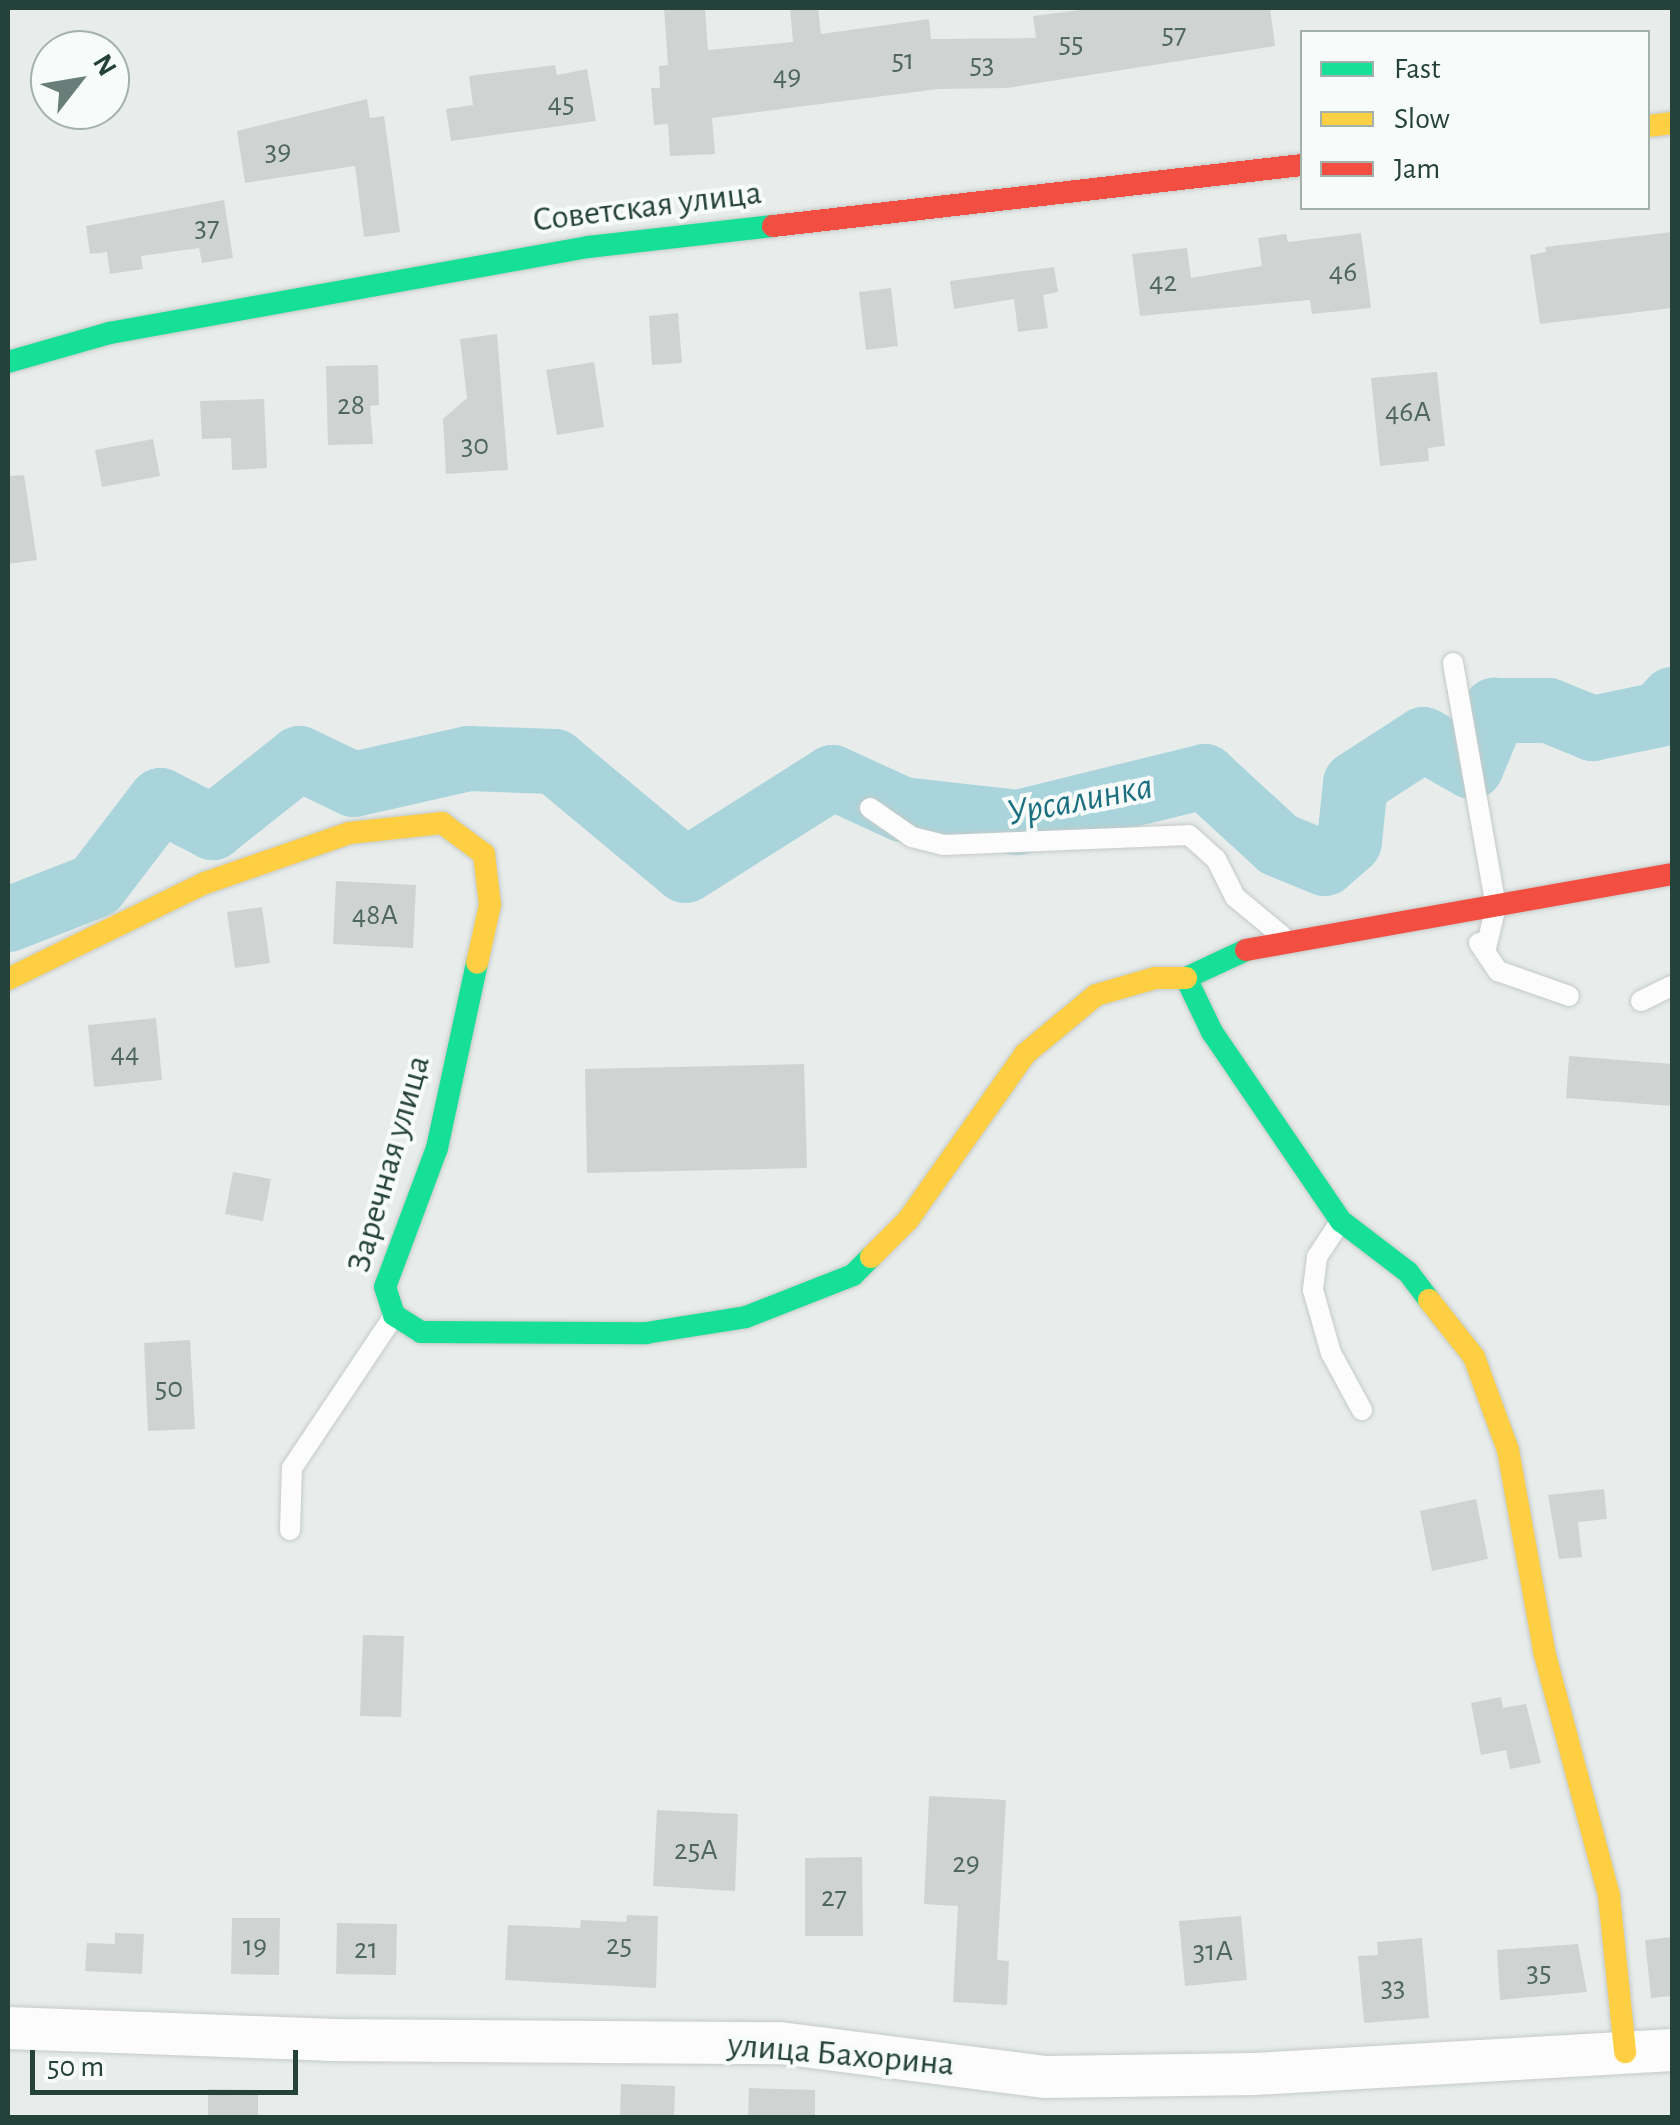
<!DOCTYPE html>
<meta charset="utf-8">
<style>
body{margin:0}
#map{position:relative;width:1680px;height:2125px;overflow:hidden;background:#e8edeb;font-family:"Alegreya Sans",sans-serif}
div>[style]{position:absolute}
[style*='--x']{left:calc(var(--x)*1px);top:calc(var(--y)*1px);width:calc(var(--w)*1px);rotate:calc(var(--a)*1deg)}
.river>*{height:65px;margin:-32.5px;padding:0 32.5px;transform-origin:32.5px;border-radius:32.5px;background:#a9d4db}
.building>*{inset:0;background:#cfd4d2}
.roads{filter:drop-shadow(0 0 2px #c5cac8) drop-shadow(0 0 2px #c5cac8)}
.lane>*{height:20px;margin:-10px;padding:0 10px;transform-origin:10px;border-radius:10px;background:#fcfcfc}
.street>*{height:42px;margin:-21px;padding:0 21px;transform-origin:21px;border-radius:21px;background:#fcfcfc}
.fast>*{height:22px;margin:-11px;padding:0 11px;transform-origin:11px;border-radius:11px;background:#16e098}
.slow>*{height:22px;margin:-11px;padding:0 11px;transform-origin:11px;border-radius:11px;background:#ffcf43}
.jam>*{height:22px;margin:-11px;padding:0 11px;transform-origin:11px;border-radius:11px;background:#f24e42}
span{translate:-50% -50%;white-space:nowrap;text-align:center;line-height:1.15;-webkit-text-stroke:8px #f7fbf9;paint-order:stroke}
.number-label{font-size:30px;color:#506761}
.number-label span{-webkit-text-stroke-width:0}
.street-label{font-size:35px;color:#24423a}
.water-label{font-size:38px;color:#1c6f80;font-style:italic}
.frame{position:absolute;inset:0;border:10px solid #24423a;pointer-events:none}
.legend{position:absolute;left:1300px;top:30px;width:350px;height:180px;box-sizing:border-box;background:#f7fbf9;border:2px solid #a3b1ad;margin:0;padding:12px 18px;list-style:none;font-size:30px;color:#24423a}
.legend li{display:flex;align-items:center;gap:20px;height:50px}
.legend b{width:50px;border:2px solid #a3b1ad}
.north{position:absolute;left:30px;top:30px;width:100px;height:100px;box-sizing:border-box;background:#f7fbf9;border:2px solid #a3b1ad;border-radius:50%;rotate:59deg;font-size:28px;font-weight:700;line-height:40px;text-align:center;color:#24423a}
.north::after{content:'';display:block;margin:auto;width:35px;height:45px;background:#697e78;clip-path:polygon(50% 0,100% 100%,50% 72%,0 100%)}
.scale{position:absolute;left:30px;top:2050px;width:268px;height:45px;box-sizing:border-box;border:5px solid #24423a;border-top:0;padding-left:12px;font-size:30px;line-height:35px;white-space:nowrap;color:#24423a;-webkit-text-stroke:8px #f7fbf9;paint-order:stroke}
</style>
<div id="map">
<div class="river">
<div style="--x:8;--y:919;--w:93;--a:-21.3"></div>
<div style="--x:95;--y:885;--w:107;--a:-52.6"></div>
<div style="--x:160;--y:800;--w:59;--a:27.4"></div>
<div style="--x:212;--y:827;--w:111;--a:-38.4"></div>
<div style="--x:299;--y:758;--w:60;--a:25.7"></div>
<div style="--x:353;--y:784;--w:118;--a:-12.7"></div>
<div style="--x:468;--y:758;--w:86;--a:2"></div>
<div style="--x:554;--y:761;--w:170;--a:39.8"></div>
<div style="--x:685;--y:870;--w:174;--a:-32.3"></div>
<div style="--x:832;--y:777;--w:77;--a:24.6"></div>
<div style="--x:902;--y:809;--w:116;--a:6.4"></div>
<div style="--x:1017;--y:822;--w:193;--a:-13.8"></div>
<div style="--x:1204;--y:776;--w:100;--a:42.6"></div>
<div style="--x:1278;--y:844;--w:50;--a:22.4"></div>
<div style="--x:1324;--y:863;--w:33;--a:-41"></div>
<div style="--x:1349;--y:841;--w:58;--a:-84.1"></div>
<div style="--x:1355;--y:783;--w:81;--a:-32.9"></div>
<div style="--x:1423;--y:739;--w:55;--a:29.4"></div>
<div style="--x:1471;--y:766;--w:61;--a:-67.7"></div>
<div style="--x:1494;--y:710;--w:54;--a:0"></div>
<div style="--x:1548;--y:710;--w:48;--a:22.2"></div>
<div style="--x:1592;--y:728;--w:68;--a:-11.8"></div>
<div style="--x:1659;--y:714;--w:20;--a:-49"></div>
</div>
<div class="building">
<div style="clip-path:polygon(664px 8px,705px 8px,708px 50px,793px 42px,790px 8px,818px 8px,821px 34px,929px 19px,931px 39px,1036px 38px,1033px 16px,1096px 8px,1270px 8px,1275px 46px,1007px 88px,938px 89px,712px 118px,715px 154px,670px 156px,668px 124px,654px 125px,651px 88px,660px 88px,659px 66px,668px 65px)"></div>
<div style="clip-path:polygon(555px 65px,557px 75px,587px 69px,596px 121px,451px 141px,446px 109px,473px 105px,469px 76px)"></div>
<div style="clip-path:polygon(367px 99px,370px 118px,384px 116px,400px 232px,364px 237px,355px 166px,245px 183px,237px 131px)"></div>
<div style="clip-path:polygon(224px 200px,233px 258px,202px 263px,199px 248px,141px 256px,143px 269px,110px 274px,107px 252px,90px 254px,86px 226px)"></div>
<div style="clip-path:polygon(1672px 232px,1672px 308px,1540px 324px,1530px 255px,1546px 252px,1545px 247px)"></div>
<div style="clip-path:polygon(1361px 233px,1371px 308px,1312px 314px,1310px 300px,1140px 316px,1132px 254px,1187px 248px,1191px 278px,1262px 266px,1258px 238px,1286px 234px,1288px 242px)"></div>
<div style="clip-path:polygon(1054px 267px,1058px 292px,1043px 295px,1048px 328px,1018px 332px,1014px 299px,954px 309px,950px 281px)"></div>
<div style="clip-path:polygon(891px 288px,898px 346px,866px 350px,859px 292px)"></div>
<div style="clip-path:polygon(678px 313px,682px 363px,652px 365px,649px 316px)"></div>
<div style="clip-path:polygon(497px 334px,508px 470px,446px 474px,443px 419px,467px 398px,460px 339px)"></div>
<div style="clip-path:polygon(594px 362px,604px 427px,557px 435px,546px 370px)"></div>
<div style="clip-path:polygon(378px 365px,379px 405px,370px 406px,373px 444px,328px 445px,326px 366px)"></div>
<div style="clip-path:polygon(1437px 372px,1445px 446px,1428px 448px,1429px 461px,1380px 466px,1371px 378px)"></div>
<div style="clip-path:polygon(264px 399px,267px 468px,232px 470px,231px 438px,202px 439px,200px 401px)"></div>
<div style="clip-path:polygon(153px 439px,160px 476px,102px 487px,95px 450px)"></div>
<div style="clip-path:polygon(24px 475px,37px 560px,8px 564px,8px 476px)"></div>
<div style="clip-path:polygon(336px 881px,416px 885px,413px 948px,333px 944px)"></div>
<div style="clip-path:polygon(262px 907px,270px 963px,235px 968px,227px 912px)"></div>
<div style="clip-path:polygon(156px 1018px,162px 1080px,94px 1087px,88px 1025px)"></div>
<div style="clip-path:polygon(1569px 1056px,1672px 1064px,1672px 1106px,1566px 1098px)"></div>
<div style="clip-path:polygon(804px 1064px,807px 1168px,587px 1173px,585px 1069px)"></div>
<div style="clip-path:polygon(233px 1172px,271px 1179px,263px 1221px,225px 1214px)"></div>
<div style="clip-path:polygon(190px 1340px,195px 1429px,148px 1431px,144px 1343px)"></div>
<div style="clip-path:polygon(1604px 1489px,1607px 1519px,1578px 1522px,1582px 1557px,1559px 1559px,1548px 1495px)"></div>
<div style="clip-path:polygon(1476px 1499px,1488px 1559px,1432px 1571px,1420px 1511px)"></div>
<div style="clip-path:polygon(363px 1635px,404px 1636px,401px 1717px,360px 1716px)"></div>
<div style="clip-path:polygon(1501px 1697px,1503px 1708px,1526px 1704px,1541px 1763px,1510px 1769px,1506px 1750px,1481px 1755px,1471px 1703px)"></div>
<div style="clip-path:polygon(929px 1796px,1006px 1800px,997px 1960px,1009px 1961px,1007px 2005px,953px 2002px,958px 1906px,924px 1904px)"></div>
<div style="clip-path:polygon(657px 1810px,738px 1814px,735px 1891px,653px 1886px)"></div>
<div style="clip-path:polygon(862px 1857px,863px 1936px,805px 1936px,805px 1858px)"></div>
<div style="clip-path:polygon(627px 1915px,658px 1916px,656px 1988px,505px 1980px,508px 1925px,580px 1928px,581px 1920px,626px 1922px)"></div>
<div style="clip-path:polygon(1241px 1916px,1247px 1980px,1185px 1986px,1179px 1921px)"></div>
<div style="clip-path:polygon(232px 1918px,280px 1918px,279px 1975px,231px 1974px)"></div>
<div style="clip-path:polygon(337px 1923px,397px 1924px,396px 1975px,336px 1974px)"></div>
<div style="clip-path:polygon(115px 1933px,144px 1934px,142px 1974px,85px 1971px,87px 1943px,115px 1944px)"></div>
<div style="clip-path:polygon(1672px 1937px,1672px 1996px,1651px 1998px,1645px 1940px)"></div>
<div style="clip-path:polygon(1422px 1938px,1429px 2018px,1364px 2023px,1358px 1956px,1378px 1955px,1377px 1942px)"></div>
<div style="clip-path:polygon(1578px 1944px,1587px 1992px,1500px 2000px,1497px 1950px)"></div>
<div style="clip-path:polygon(621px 2084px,675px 2086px,674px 2118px,620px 2118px)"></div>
<div style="clip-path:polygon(749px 2088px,815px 2090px,815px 2118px,748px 2118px)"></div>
<div style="clip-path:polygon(208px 2089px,258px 2090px,258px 2118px,208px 2118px)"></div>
</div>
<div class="roads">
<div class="lane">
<div style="--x:1453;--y:663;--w:247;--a:80"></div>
<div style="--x:1496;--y:906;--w:47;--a:103.4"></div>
<div style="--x:870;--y:808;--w:51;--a:34.6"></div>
<div style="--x:912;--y:837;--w:32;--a:14"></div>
<div style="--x:943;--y:845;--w:246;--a:-2.3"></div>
<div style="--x:1189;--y:835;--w:36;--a:42"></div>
<div style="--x:1216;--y:859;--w:42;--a:63.4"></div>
<div style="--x:1235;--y:897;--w:60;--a:39.6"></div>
<div style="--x:1479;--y:943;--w:34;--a:56"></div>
<div style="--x:1498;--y:971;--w:75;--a:19.4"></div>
<div style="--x:1641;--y:1001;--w:34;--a:-26"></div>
<div style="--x:1340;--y:1222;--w:42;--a:123.3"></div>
<div style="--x:1317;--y:1257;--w:33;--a:97"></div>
<div style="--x:1313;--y:1290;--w:66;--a:74.1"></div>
<div style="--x:1331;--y:1353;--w:65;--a:61.5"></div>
<div style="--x:290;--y:1530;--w:62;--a:-88.2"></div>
<div style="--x:292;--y:1468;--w:182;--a:-56.2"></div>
</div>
<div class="street">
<div style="--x:8;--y:2028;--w:321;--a:2.1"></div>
<div style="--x:329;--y:2040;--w:451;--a:0.4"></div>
<div style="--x:780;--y:2043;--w:268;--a:7.3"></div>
<div style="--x:1046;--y:2077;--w:209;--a:-0.8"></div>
<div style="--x:1255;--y:2074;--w:418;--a:-3.3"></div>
</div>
<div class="fast">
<div style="--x:8;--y:362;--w:106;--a:-15.9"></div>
<div style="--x:110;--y:333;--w:486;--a:-10.2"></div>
<div style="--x:588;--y:247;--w:186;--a:-6.5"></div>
<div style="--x:1246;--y:950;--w:66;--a:155"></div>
<div style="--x:1186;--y:978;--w:60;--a:64.3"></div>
<div style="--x:1212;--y:1032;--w:229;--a:55.7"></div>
<div style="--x:1341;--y:1221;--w:84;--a:37.3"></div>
<div style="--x:1408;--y:1272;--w:35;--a:53"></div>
<div style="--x:477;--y:963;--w:189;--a:102.2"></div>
<div style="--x:437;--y:1148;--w:148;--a:110.5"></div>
<div style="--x:385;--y:1287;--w:29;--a:72"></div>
<div style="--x:394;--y:1315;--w:32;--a:32"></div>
<div style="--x:421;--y:1332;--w:225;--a:0.3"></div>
<div style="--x:646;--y:1333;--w:101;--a:-9.1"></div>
<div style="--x:746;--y:1317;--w:115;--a:-21.4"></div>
<div style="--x:853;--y:1275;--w:25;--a:-45"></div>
</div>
<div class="slow">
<div style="--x:1648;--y:126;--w:24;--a:-7"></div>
<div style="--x:8;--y:979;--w:219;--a:-26"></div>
<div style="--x:205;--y:883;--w:152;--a:-19.1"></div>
<div style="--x:349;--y:833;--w:94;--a:-6.1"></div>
<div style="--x:442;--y:823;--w:52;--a:36.4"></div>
<div style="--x:484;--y:854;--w:51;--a:83.3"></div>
<div style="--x:490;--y:905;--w:59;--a:102.6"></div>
<div style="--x:871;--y:1257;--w:52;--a:-45"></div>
<div style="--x:908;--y:1220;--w:203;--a:-54.8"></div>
<div style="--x:1025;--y:1054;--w:92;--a:-39.7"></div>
<div style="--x:1096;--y:995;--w:61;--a:-16.1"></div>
<div style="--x:1155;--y:978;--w:31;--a:0"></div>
<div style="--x:1429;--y:1300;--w:73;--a:51.7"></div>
<div style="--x:1474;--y:1357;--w:99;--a:69.9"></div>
<div style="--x:1508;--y:1450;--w:204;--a:79.8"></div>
<div style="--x:1544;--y:1651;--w:253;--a:75.1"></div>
<div style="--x:1609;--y:1896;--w:157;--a:84.1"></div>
</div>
<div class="jam">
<div style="--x:773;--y:226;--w:533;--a:-6.58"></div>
<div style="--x:1246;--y:950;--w:433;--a:-10.1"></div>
</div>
</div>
<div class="number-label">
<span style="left:1174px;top:34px">57</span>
<span style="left:1071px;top:43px">55</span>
<span style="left:903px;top:60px">51</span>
<span style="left:982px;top:64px">53</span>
<span style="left:787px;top:76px">49</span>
<span style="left:561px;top:103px">45</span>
<span style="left:278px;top:151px">39</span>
<span style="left:207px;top:227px">37</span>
<span style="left:1343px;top:272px">46</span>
<span style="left:1163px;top:282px">42</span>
<span style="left:351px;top:405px">28</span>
<span style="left:1408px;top:412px">46А</span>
<span style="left:475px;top:445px">30</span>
<span style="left:375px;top:915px">48А</span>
<span style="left:125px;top:1053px">44</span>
<span style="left:169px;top:1388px">50</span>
<span style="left:696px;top:1850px">25А</span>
<span style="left:966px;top:1863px">29</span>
<span style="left:834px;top:1897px">27</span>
<span style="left:619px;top:1945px">25</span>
<span style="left:255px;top:1946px">19</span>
<span style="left:366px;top:1949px">21</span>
<span style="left:1213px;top:1951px">31А</span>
<span style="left:1539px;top:1972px">35</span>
<span style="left:1393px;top:1987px">33</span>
</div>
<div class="street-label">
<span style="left:647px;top:207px;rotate:-7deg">Советская улица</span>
<span style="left:389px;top:1164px;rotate:-74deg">Заречная улица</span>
<span style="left:841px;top:2055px;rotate:5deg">улица Бахорина</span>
</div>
<div class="water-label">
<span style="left:1080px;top:801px;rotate:-11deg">Урсалинка</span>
</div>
<div class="frame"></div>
<ul class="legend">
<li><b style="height:12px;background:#16e098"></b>Fast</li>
<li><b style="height:12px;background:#ffcf43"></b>Slow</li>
<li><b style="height:12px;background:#f24e42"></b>Jam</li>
</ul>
<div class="north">N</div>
<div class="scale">50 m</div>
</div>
